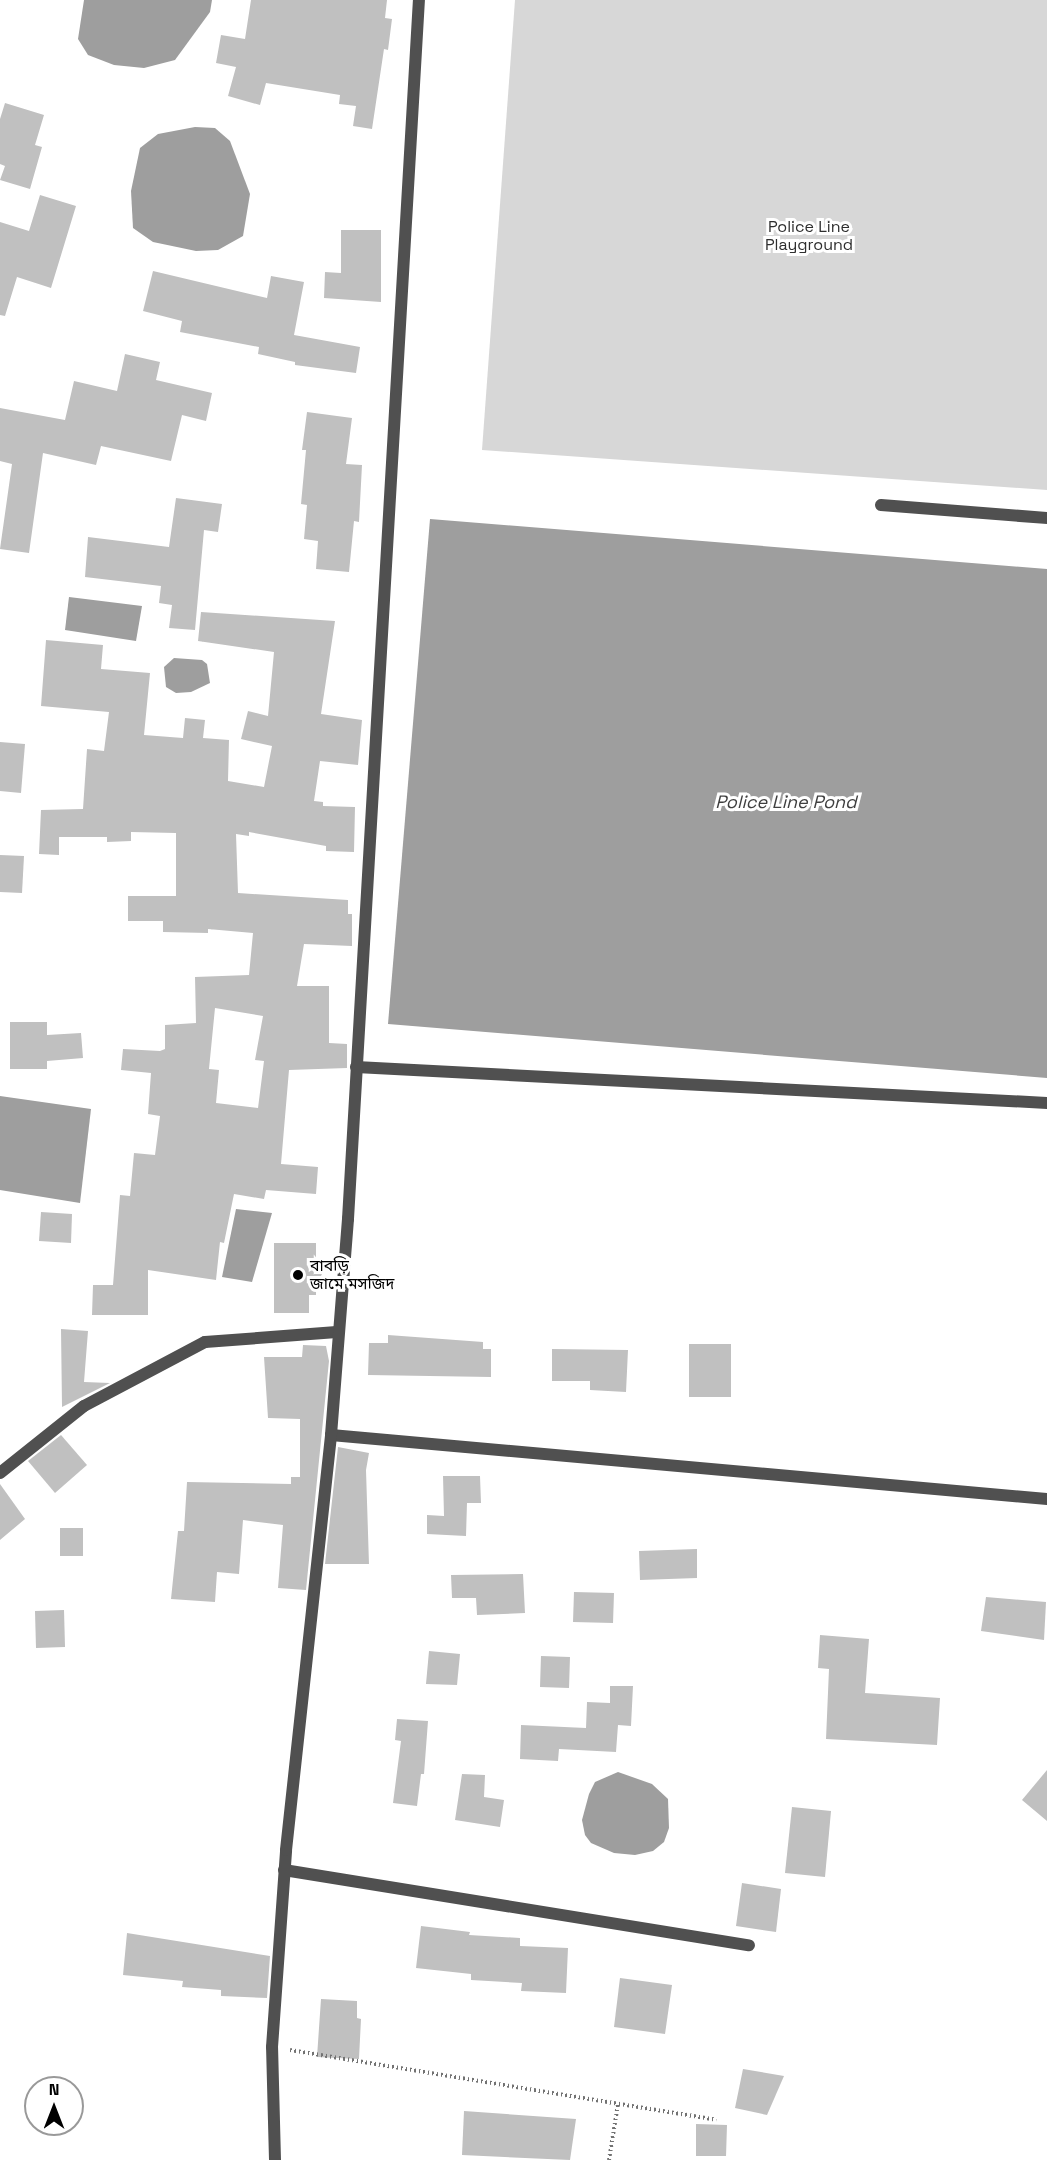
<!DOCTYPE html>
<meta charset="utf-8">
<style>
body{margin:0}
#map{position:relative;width:1047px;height:2160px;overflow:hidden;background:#fff;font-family:"Space Grotesk","Noto Sans Bengali",sans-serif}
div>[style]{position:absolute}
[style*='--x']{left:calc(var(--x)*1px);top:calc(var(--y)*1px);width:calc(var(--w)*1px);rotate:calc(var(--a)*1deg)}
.green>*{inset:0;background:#d7d7d7}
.water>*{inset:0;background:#9e9e9e}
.building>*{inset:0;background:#c0c0c0}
.path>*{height:4px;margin-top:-2px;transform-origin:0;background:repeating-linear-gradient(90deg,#727272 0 1.5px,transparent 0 4.5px)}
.street>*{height:12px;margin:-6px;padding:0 6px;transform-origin:6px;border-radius:6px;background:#505050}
.dots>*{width:16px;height:16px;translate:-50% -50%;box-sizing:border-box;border:3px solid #fff;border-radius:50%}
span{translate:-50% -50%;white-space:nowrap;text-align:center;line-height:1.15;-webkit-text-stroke:6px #fff;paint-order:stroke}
.park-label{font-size:16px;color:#2e2e2e}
.poi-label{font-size:16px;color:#000}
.left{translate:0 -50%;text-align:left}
.water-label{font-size:18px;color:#3f3f3f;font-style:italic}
.north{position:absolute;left:24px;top:2076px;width:60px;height:60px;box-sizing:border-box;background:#fff;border:2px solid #999;border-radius:50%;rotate:0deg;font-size:16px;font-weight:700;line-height:24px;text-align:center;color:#000}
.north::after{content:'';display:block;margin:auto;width:21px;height:27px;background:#000;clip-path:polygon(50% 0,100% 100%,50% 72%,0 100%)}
</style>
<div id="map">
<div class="green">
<div style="clip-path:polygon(515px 0,1047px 0,1047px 490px,482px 450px)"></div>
</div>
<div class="water">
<div style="clip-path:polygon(84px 0,212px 0,210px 12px,175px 60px,144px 68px,114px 65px,88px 55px,78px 39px)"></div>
<div style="clip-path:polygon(195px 127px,215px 128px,230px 141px,250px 194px,243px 236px,218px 250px,196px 251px,153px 242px,133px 228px,131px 191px,140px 148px,158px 134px)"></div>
<div style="clip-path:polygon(430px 519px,1047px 569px,1047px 1078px,388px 1024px)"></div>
<div style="clip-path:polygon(69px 597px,142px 606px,136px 641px,65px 630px)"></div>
<div style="clip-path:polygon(174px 658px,202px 660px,207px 664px,210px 683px,191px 692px,176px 693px,166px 687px,164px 667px)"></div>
<div style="clip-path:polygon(0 1096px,91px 1109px,80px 1203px,0 1190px)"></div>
<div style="clip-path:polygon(236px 1209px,272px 1213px,252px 1282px,222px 1277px)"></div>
<div style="clip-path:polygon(618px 1772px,652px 1784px,668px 1799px,669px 1828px,664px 1842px,653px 1851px,635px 1855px,614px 1853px,591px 1843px,585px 1835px,582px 1820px,589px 1794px,595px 1782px)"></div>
</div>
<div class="building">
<div style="clip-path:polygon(251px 0,387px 0,385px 18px,392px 19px,388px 50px,384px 49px,372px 129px,353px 126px,356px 106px,339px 104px,340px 95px,266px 83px,260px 105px,228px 96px,236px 67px,216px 63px,221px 35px,245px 39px)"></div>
<div style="clip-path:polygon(5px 103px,44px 115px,35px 145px,42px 147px,30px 189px,0 180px,5px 166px,0 164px,0 119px)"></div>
<div style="clip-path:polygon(40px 195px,76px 206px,51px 288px,17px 277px,5px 316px,0 315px,0 222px,29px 231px)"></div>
<div style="clip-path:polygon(341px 230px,381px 230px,381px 302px,324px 298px,325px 272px,341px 273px)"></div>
<div style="clip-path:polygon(153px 271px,267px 298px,271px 276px,304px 282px,294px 335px,360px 347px,356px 373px,295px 365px,295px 362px,258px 354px,259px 347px,180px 332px,182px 321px,143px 311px)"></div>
<div style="clip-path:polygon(125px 354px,160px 362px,156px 380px,212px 393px,206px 421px,182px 415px,171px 461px,101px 446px,96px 465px,43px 453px,29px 553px,0 549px,12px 464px,0 461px,0 408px,65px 420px,74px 381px,117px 391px)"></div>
<div style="clip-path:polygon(307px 412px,352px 418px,346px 464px,362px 465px,359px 522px,354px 521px,349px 572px,316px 569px,318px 541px,304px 539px,307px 505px,301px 504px,306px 450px,302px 450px)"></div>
<div style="clip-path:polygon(176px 498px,222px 504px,218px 532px,204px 530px,195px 630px,169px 628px,172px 605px,159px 603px,161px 586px,85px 577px,88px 537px,169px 547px)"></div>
<div style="clip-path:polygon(evenodd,201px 612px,335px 621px,321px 714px,362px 720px,358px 765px,320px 761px,314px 801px,323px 802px,323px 806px,355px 807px,354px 852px,326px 851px,326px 846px,249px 832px,249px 836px,236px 834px,238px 893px,348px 900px,348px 914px,352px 914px,352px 946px,304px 944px,297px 986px,329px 986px,329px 1043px,347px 1044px,347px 1068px,289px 1070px,281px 1164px,318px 1167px,316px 1194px,266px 1190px,264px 1199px,234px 1194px,224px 1243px,220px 1242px,216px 1280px,148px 1270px,148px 1315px,92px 1315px,93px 1285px,113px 1285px,120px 1195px,130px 1196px,134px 1153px,155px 1155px,160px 1116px,148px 1114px,151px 1073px,121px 1070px,123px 1049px,160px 1051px,165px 1049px,165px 1025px,196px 1023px,195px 977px,249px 975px,253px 933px,208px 929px,208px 933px,163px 932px,163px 921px,128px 921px,128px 896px,176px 896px,176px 833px,131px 832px,131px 841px,107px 842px,107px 837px,59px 837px,59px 855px,39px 854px,41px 810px,83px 809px,87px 749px,104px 751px,109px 712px,41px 706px,46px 640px,103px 645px,101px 669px,150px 673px,144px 735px,183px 738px,185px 718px,205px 720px,203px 738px,229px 740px,228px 781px,264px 787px,272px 746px,241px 739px,248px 711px,268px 716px,274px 652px,198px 641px,201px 612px,215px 1008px,263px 1016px,255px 1060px,264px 1061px,258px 1108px,216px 1103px,219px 1070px,209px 1069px,215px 1008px)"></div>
<div style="clip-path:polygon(0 742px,25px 744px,21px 793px,0 791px)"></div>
<div style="clip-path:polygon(0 855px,24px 856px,22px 893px,0 892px)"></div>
<div style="clip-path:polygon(10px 1022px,47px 1022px,47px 1035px,81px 1033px,83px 1058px,47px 1061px,47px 1069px,10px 1069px)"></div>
<div style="clip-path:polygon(41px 1212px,72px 1214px,71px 1243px,39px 1241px)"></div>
<div style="clip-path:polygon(274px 1243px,316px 1243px,316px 1262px,322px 1262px,322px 1287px,316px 1287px,316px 1295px,309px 1295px,309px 1313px,274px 1313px)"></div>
<div style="clip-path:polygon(61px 1329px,88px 1331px,84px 1382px,110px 1383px,62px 1407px)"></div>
<div style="clip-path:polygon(388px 1335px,483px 1342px,483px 1349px,491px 1349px,491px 1377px,368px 1375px,369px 1343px,388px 1343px)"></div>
<div style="clip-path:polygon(689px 1344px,731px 1344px,731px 1397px,689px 1397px)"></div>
<div style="clip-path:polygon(303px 1345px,326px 1346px,329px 1361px,306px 1590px,278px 1588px,283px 1525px,243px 1520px,239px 1574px,217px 1572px,215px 1602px,171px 1599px,178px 1531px,184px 1531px,187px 1482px,291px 1484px,291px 1477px,300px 1477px,300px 1419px,268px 1418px,264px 1357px,302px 1357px)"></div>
<div style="clip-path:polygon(552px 1349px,628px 1350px,626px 1392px,590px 1390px,590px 1381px,552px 1381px)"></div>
<div style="clip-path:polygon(61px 1435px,87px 1465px,55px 1493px,28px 1461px)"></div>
<div style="clip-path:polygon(338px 1447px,369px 1453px,366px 1470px,369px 1564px,325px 1564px)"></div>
<div style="clip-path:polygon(443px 1476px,480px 1476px,481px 1503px,467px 1503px,466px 1536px,427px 1534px,427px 1515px,444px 1516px)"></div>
<div style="clip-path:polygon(0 1484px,25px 1519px,0 1540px)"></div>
<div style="clip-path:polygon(60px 1528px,83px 1528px,83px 1556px,60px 1556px)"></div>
<div style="clip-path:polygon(697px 1549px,697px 1578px,640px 1580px,639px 1551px)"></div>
<div style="clip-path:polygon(523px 1574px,525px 1613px,477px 1615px,476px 1598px,452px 1598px,451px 1575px)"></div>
<div style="clip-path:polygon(574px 1592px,614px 1593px,613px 1623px,573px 1622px)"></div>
<div style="clip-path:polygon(986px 1597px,1046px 1602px,1044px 1640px,981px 1631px)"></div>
<div style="clip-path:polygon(64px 1610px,65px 1647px,36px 1648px,35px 1611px)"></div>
<div style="clip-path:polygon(820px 1635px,869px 1639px,865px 1693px,940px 1698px,937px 1745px,826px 1739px,829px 1669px,818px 1668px)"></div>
<div style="clip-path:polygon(429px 1651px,460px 1654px,457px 1685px,426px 1684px)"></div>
<div style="clip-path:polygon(541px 1656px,570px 1657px,569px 1688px,540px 1687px)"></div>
<div style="clip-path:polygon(610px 1686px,633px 1686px,631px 1726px,618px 1725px,616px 1752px,559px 1749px,558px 1761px,520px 1759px,521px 1725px,586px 1728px,587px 1702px,610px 1703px)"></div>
<div style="clip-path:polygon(397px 1719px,428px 1721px,424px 1774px,421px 1774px,417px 1806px,393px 1803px,401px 1741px,395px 1740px)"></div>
<div style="clip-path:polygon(1047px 1770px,1047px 1821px,1022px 1800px)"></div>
<div style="clip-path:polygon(462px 1774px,485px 1775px,484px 1797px,504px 1800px,500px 1827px,455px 1820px)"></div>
<div style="clip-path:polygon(792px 1807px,831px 1811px,825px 1877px,785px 1873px)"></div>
<div style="clip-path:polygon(742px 1883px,781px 1889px,776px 1932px,736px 1926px)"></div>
<div style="clip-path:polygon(421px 1926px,470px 1932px,469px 1935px,520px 1938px,520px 1946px,568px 1948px,566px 1993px,521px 1991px,522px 1983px,471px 1980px,471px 1974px,416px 1968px)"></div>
<div style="clip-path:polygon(127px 1933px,270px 1956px,267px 1998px,221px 1996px,221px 1990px,182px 1987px,183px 1981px,123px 1975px)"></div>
<div style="clip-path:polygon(620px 1978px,672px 1985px,665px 2034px,614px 2027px)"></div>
<div style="clip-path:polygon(321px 1999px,357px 2001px,357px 2018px,361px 2019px,359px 2059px,317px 2057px)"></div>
<div style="clip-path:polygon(743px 2069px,784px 2076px,767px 2115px,735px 2108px)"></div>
<div style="clip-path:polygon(464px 2111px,576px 2119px,570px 2160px,462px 2155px)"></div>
<div style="clip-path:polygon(696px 2124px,727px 2125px,726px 2156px,696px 2156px)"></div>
</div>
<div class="path">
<div style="--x:290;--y:2050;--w:432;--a:9.3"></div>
<div style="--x:609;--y:2160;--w:57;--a:-80.9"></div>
</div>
<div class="street">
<div style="--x:881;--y:505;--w:167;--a:4.5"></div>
<div style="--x:356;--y:1067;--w:692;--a:2.98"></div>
<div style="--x:331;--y:1435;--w:719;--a:5.11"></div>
<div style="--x:0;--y:1473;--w:107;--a:-38.6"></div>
<div style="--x:84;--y:1406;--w:137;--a:-27.9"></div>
<div style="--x:205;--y:1342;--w:132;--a:-4.3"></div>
<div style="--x:284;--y:1870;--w:471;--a:9.2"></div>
<div style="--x:275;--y:2160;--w:113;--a:-91.5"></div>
<div style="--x:272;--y:2047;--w:197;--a:-85.9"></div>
<div style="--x:286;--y:1850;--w:417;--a:-83.8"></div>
<div style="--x:331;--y:1435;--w:217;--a:-85.5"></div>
<div style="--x:348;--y:1219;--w:1221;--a:-86.67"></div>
</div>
<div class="dots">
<div style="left:298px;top:1275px;background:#000"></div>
</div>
<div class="park-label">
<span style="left:809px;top:236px">Police Line<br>Playground</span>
</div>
<div class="poi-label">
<span class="left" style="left:310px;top:1275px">বাবড়ি<br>জামে মসজিদ</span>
</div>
<div class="water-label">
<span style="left:786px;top:802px">Police Line Pond</span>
</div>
<div class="north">N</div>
</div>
